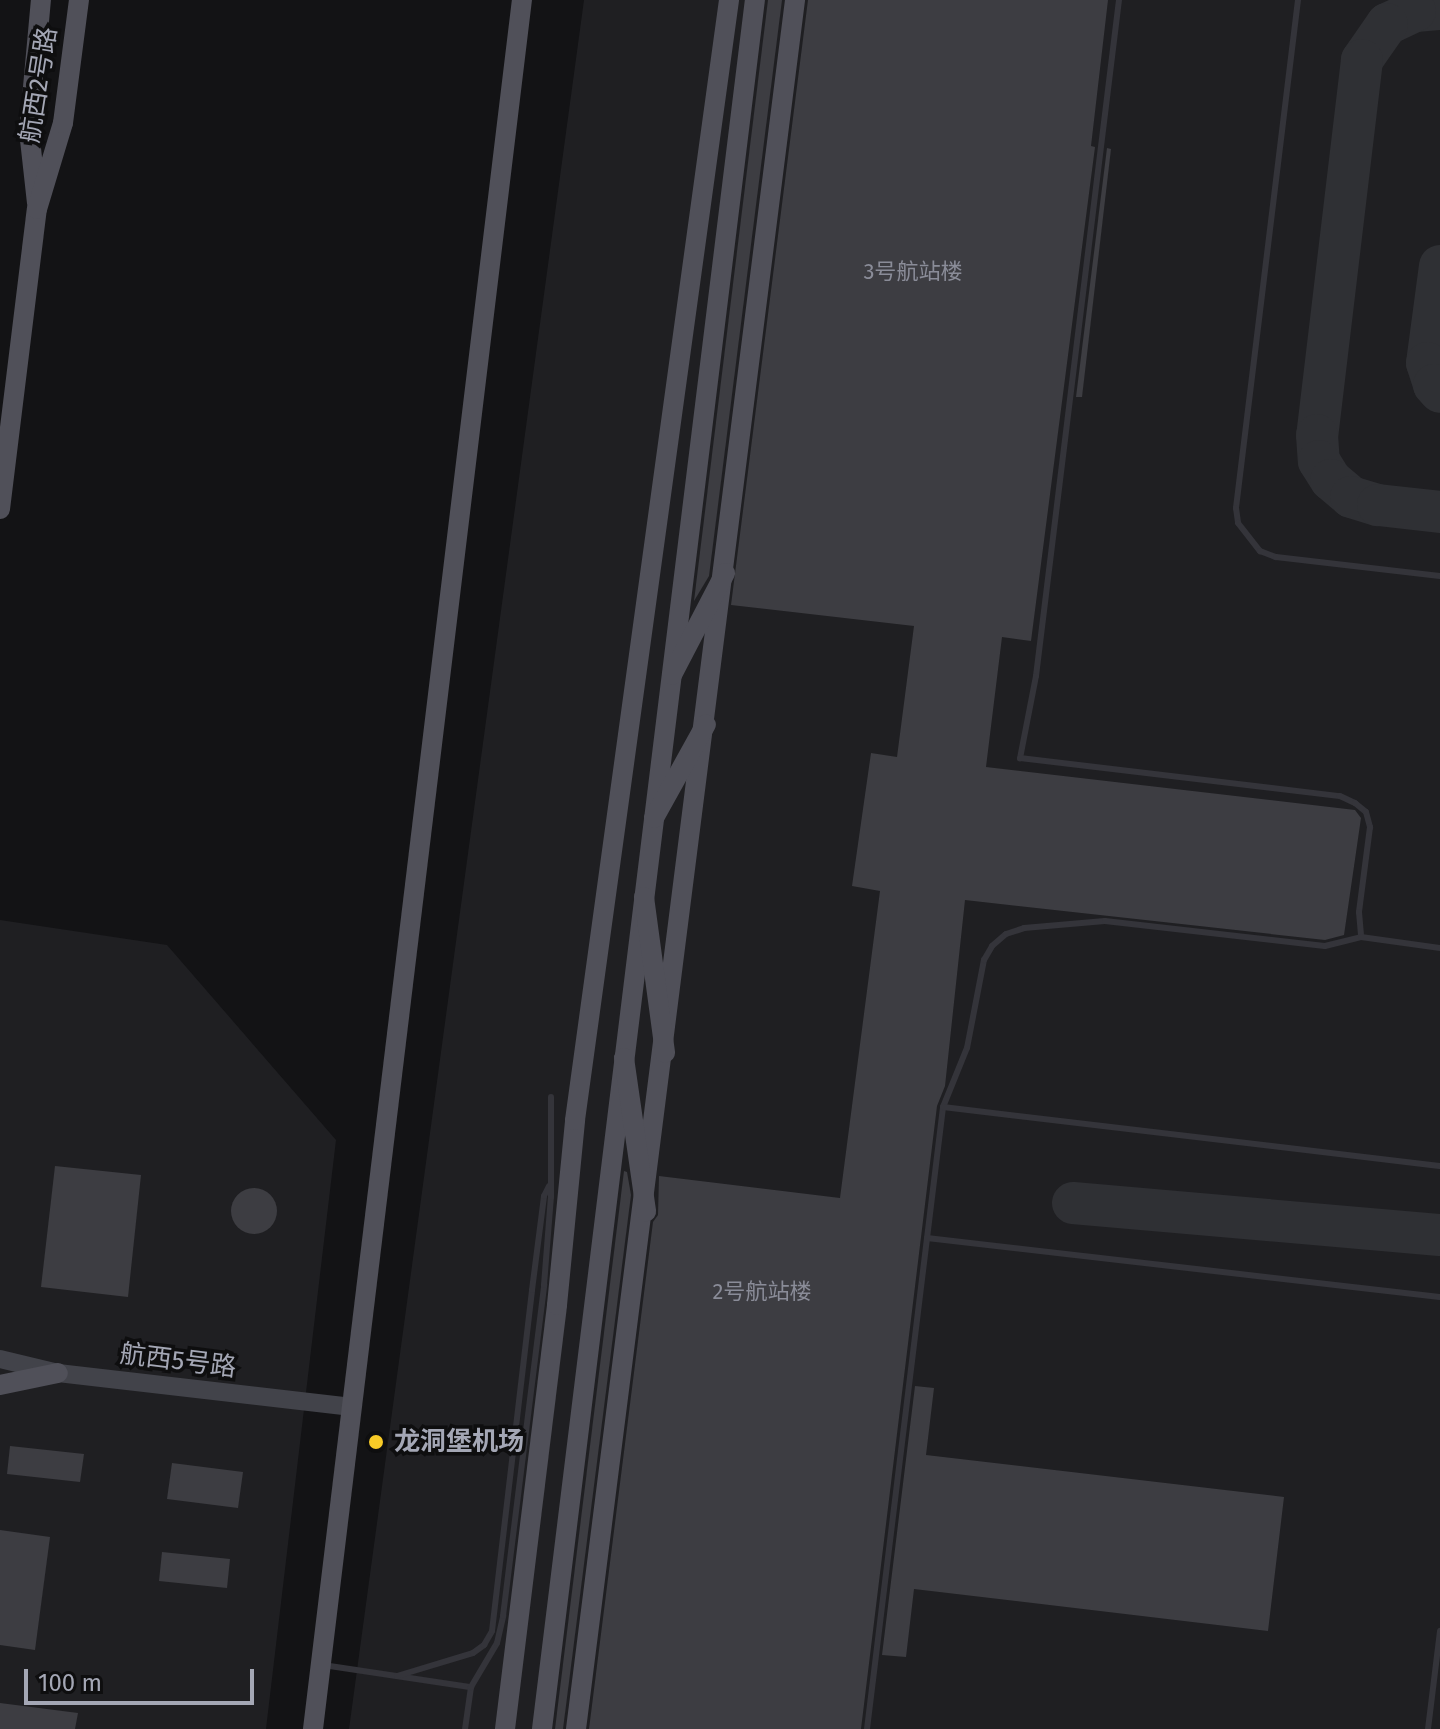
<!DOCTYPE html>
<meta charset="utf-8">
<style>
body{margin:0}
#map{position:relative;width:1440px;height:1729px;overflow:hidden;background:#131315;font-family:"Fira Sans","Noto Sans SC",sans-serif}
div>[style]{position:absolute}
[style*='--x']{left:calc(var(--x)*1px);top:calc(var(--y)*1px);width:calc(var(--w)*1px);rotate:calc(var(--a)*1deg)}
.built>*{inset:0;background:#1f1f22}
.taxiway>*{height:42px;margin:-21px;padding:0 21px;transform-origin:21px;border-radius:21px;background:#2f3034}
.building>*{inset:0;background:#3d3d42}
.round{border-radius:50%}
.lane>*{height:6px;margin:-3px;padding:0 3px;transform-origin:3px;border-radius:3px;background:#34343a}
.secondary>*{height:18px;margin:-9px;padding:0 9px;transform-origin:9px;border-radius:9px;background:#42434a}
.primary>*{height:20px;margin:-10px;padding:0 10px;transform-origin:10px;border-radius:10px;background:#505059}
.primary-bridge>*{height:20px;margin:-10px;padding:0 10px;transform-origin:10px;border-radius:10px;background:#505059}
.dots>*{width:22px;height:22px;translate:-50% -50%;box-sizing:border-box;border:4px solid #0e0e0f;border-radius:50%}
span{translate:-50% -50%;white-space:nowrap;text-align:center;line-height:1.15;-webkit-text-stroke:7px #0e0e0f;paint-order:stroke}
.number-label{font-size:22px;color:#8a8c98}
.number-label span{-webkit-text-stroke-width:0}
.street-label{font-size:26px;color:#a4a7b5}
.poi-label{font-size:26px;color:#a4a7b5;font-weight:700}
.left{translate:0 -50%;text-align:left}
.scale{position:absolute;left:24px;top:1669px;width:230px;height:36px;box-sizing:border-box;border:4px solid #a4a7b5;border-top:0;padding-left:10px;font-size:24px;line-height:28px;white-space:nowrap;color:#a4a7b5;-webkit-text-stroke:6px #0e0e0f;paint-order:stroke}
</style>
<div id="map">
<div class="built">
<div style="clip-path:polygon(584px 0,1440px 0,1440px 1729px,349px 1729px)"></div>
<div style="clip-path:polygon(0 920px,167px 945px,336px 1140px,266px 1729px,0 1729px)"></div>
</div>
<div class="taxiway">
<div style="--x:1440;--y:9;--w:25;--a:175"></div>
<div style="--x:1415;--y:11;--w:31;--a:155"></div>
<div style="--x:1387;--y:24;--w:44;--a:124.8"></div>
<div style="--x:1362;--y:60;--w:378;--a:96.8"></div>
<div style="--x:1317;--y:435;--w:26;--a:86"></div>
<div style="--x:1319;--y:461;--w:22;--a:58"></div>
<div style="--x:1331;--y:480;--w:26;--a:40"></div>
<div style="--x:1351;--y:497;--w:28;--a:17"></div>
<div style="--x:1378;--y:505;--w:62;--a:6.4"></div>
<div style="--x:1440;--y:266;--w:98;--a:97.6"></div>
<div style="--x:1427;--y:363;--w:23;--a:72"></div>
<div style="--x:1434;--y:385;--w:9;--a:49"></div>
<div style="--x:1073;--y:1203;--w:368;--a:5"></div>
</div>
<div class="building">
<div style="clip-path:polygon(768px 0,782px 0,709px 576px,694px 601px)"></div>
<div style="clip-path:polygon(808px 0,1108px 0,1091px 146px,1095px 147px,1031px 641px,1002px 637px,986px 767px,1355px 810px,1361px 818px,1344px 935px,1325px 940px,965px 900px,945px 1086px,937px 1106px,861px 1729px,589px 1729px,653px 1222px,658px 1215px,659px 1176px,840px 1198px,880px 891px,852px 886px,871px 753px,897px 757px,914px 626px,731px 605px)"></div>
<div style="clip-path:polygon(1107px 148px,1111px 149px,1082px 397px,1076px 397px)"></div>
<div style="clip-path:polygon(55px 1166px,141px 1175px,128px 1297px,41px 1287px)"></div>
<div style="clip-path:polygon(624px 1171px,627px 1172px,631px 1195px,563px 1729px,555px 1729px)"></div>
<div class="round" style="left:231px;top:1188px;width:46px;height:46px"></div>
<div style="clip-path:polygon(915px 1386px,934px 1388px,926px 1455px,1284px 1497px,1268px 1631px,914px 1589px,906px 1657px,882px 1655px)"></div>
<div style="clip-path:polygon(10px 1446px,84px 1454px,80px 1482px,7px 1474px)"></div>
<div style="clip-path:polygon(172px 1463px,243px 1472px,238px 1508px,167px 1499px)"></div>
<div style="clip-path:polygon(0 1530px,50px 1537px,35px 1650px,0 1645px)"></div>
<div style="clip-path:polygon(162px 1552px,230px 1559px,227px 1588px,159px 1581px)"></div>
<div style="clip-path:polygon(0 1703px,78px 1713px,75px 1729px,0 1729px)"></div>
</div>
<div class="lane">
<div style="--x:1119;--y:0;--w:681;--a:97"></div>
<div style="--x:1036;--y:676;--w:84;--a:101"></div>
<div style="--x:1020;--y:758;--w:322;--a:6.8"></div>
<div style="--x:1340;--y:796;--w:17;--a:25"></div>
<div style="--x:1355;--y:803;--w:14;--a:39"></div>
<div style="--x:1366;--y:812;--w:16;--a:75"></div>
<div style="--x:1370;--y:827;--w:86;--a:97.4"></div>
<div style="--x:1359;--y:912;--w:25;--a:85"></div>
<div style="--x:1298;--y:0;--w:512;--a:96.96"></div>
<div style="--x:1236;--y:508;--w:15;--a:82"></div>
<div style="--x:1238;--y:523;--w:36;--a:52"></div>
<div style="--x:1260;--y:551;--w:17;--a:21"></div>
<div style="--x:1276;--y:557;--w:165;--a:6.6"></div>
<div style="--x:943;--y:1107;--w:64;--a:-67.9"></div>
<div style="--x:967;--y:1048;--w:90;--a:-79.1"></div>
<div style="--x:984;--y:960;--w:16;--a:-60"></div>
<div style="--x:992;--y:946;--w:18;--a:-41"></div>
<div style="--x:1006;--y:934;--w:19;--a:-18"></div>
<div style="--x:1024;--y:928;--w:81;--a:-4.9"></div>
<div style="--x:1105;--y:921;--w:221;--a:6.5"></div>
<div style="--x:1325;--y:946;--w:37;--a:-14"></div>
<div style="--x:1361;--y:937;--w:80;--a:7.9"></div>
<div style="--x:927;--y:1238;--w:516;--a:6.56"></div>
<div style="--x:323;--y:1665;--w:150;--a:8.5"></div>
<div style="--x:471;--y:1687;--w:42;--a:98.1"></div>
<div style="--x:397;--y:1676;--w:79;--a:-16.8"></div>
<div style="--x:473;--y:1653;--w:14;--a:-36"></div>
<div style="--x:484;--y:1645;--w:16;--a:-60"></div>
<div style="--x:492;--y:1631;--w:343;--a:-83.3"></div>
<div style="--x:532;--y:1290;--w:95;--a:-82.7"></div>
<div style="--x:544;--y:1196;--w:11;--a:-63"></div>
<div style="--x:471;--y:1687;--w:51;--a:-59.4"></div>
<div style="--x:497;--y:1643;--w:28;--a:-77"></div>
<div style="--x:503;--y:1616;--w:334;--a:-82.9"></div>
<div style="--x:544;--y:1285;--w:88;--a:-85.5"></div>
<div style="--x:551;--y:1197;--w:100;--a:-90"></div>
<div style="--x:867;--y:1729;--w:627;--a:-83.03"></div>
<div style="--x:943;--y:1107;--w:500;--a:6.77"></div>
<div style="--x:1428;--y:1729;--w:99;--a:-83"></div>
</div>
<div class="secondary">
<div style="--x:0;--y:1359;--w:60;--a:13.6"></div>
<div style="--x:58;--y:1373;--w:296;--a:6.6"></div>
</div>
<div class="primary">
<div style="--x:37;--y:203;--w:72;--a:-96.3"></div>
<div style="--x:29;--y:131;--w:132;--a:-84.8"></div>
<div style="--x:0;--y:509;--w:302;--a:-83"></div>
<div style="--x:37;--y:209;--w:90;--a:-73.2"></div>
<div style="--x:63;--y:123;--w:124;--a:-82.6"></div>
<div style="--x:0;--y:1385;--w:59;--a:-11.7"></div>
<div style="--x:313;--y:1729;--w:1742;--a:-83.11"></div>
<div style="--x:505;--y:1729;--w:427;--a:-83"></div>
<div style="--x:557;--y:1305;--w:186;--a:-84.4"></div>
<div style="--x:575;--y:1120;--w:1131;--a:-82.17"></div>
<div style="--x:542;--y:1729;--w:1742;--a:-82.98"></div>
<div style="--x:576;--y:1729;--w:1743;--a:-82.78"></div>
</div>
<div class="primary-bridge">
<div style="--x:672;--y:675;--w:115;--a:-62.5"></div>
<div style="--x:654;--y:818;--w:107;--a:-61"></div>
<div style="--x:644;--y:897;--w:157;--a:82.3"></div>
<div style="--x:624;--y:1058;--w:155;--a:81.8"></div>
</div>
<div class="dots">
<div style="left:376px;top:1442px;background:#f8cb27"></div>
</div>
<div class="number-label">
<span style="left:913px;top:272px">3号航站楼</span>
<span style="left:762px;top:1292px">2号航站楼</span>
</div>
<div class="street-label">
<span style="left:39px;top:85px;rotate:-81deg">航西2号路</span>
<span style="left:178px;top:1361px;rotate:7deg">航西5号路</span>
</div>
<div class="poi-label">
<span class="left" style="left:394px;top:1442px">龙洞堡机场</span>
</div>
<div class="scale">100 m</div>
</div>
